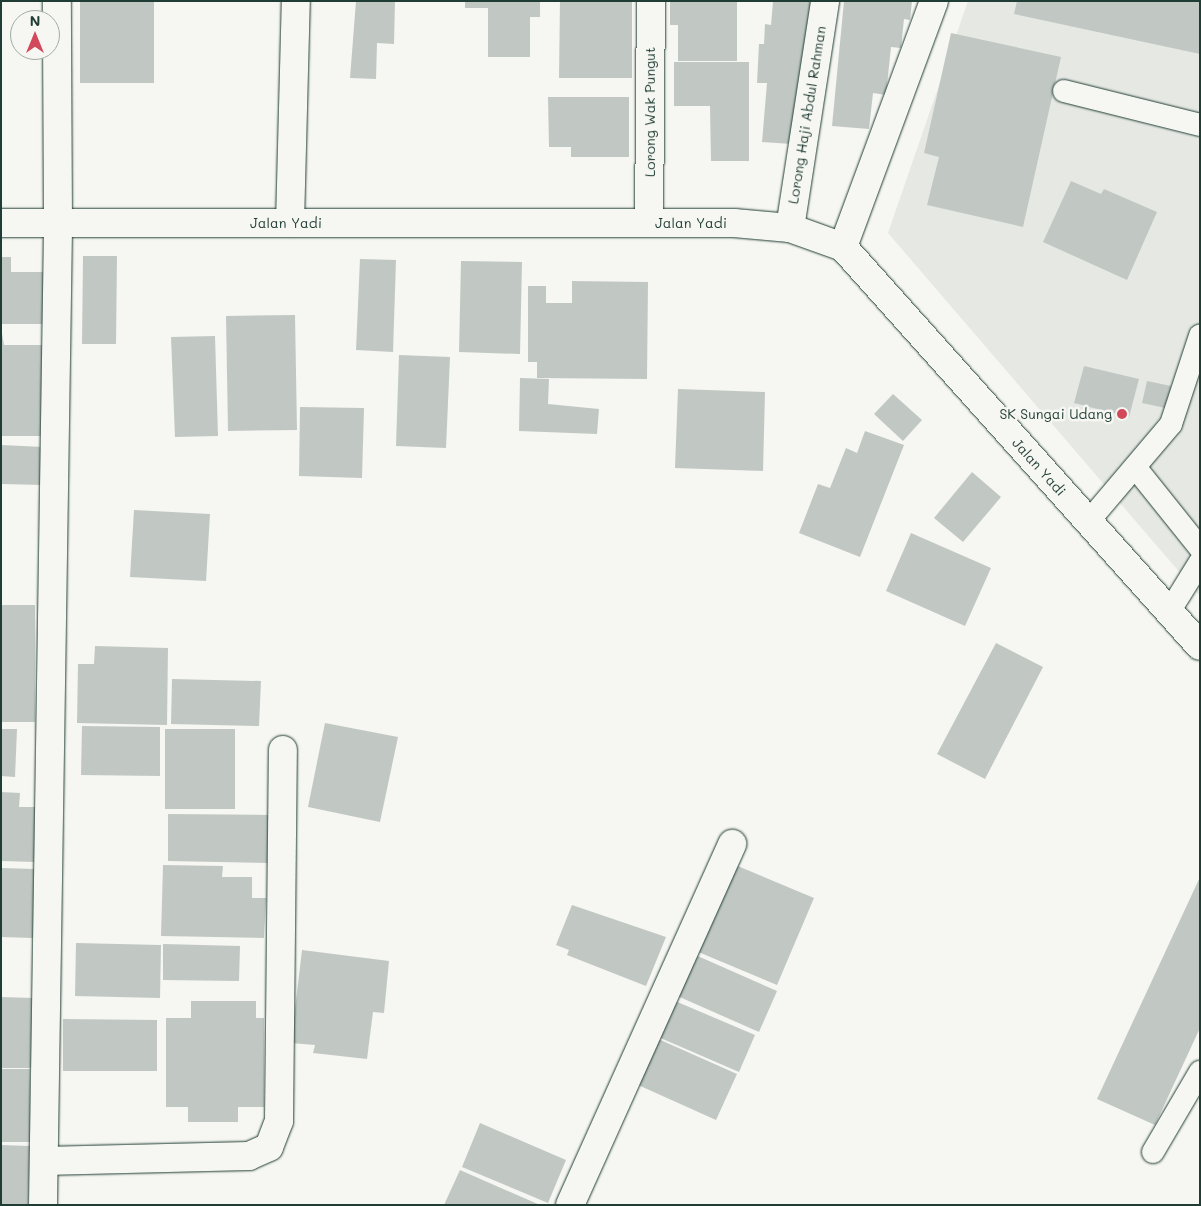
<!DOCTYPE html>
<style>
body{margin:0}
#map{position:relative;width:1201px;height:1206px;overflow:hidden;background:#f6f6f2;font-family:Mali,sans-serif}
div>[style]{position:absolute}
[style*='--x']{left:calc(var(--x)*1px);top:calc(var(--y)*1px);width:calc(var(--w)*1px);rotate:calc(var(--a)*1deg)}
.built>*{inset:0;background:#e6e8e4}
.building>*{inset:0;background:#c1c8c3}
.roads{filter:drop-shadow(0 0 1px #1f3d34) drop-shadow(0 0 1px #1f3d34)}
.service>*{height:22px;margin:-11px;padding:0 11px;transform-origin:11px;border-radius:11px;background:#f6f6f2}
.minor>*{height:28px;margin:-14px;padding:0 14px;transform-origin:14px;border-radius:14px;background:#f6f6f2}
.tertiary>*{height:28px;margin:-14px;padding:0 14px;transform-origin:14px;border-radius:14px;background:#f6f6f2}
.dots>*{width:14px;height:14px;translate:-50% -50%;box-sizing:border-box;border:2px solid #f6f6f2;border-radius:50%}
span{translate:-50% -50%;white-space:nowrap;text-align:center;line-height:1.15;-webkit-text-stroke:5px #f6f6f2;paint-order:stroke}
.street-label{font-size:14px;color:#1f3d34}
.poi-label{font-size:14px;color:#1f3d34}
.right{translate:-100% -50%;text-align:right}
.frame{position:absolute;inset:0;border:2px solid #1f3d34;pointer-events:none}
.north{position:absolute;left:10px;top:10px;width:50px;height:50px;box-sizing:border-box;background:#f6f6f2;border:1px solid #a0aca6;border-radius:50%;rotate:0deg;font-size:14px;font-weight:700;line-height:20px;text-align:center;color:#1f3d34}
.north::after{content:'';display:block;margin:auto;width:18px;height:22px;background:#d1495b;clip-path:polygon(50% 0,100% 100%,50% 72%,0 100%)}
</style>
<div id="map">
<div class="built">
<div style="clip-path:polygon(968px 1px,1200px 1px,1200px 596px,888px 233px)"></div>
</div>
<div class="building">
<div style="clip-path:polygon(80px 1px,154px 1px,154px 83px,80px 83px)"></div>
<div style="clip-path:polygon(356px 1px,395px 1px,394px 44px,377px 43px,376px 79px,350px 78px)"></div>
<div style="clip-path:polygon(465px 1px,540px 1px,540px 17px,530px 17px,530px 57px,488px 57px,488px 8px,465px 8px)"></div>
<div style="clip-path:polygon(560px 1px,632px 1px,632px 78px,559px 78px)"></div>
<div style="clip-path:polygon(670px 1px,737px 1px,737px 61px,678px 61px,678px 25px,670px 25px)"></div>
<div style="clip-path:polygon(773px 1px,822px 1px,806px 145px,762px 142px,767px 83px,757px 83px,759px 44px,764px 44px,765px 24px,771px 25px)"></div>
<div style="clip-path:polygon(844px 1px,912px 1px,910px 20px,904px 19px,901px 48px,891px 47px,886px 95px,873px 93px,869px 129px,832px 126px)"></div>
<div style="clip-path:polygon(1017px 1px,1200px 1px,1200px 54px,1014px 14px)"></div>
<div style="clip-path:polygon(951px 33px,1061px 57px,1023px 227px,927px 205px,939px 157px,924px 153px)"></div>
<div style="clip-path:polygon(674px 62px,749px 62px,749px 161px,711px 161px,710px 106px,674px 106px)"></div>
<div style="clip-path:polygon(548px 97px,629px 97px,629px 157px,571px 157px,571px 147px,549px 147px)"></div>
<div style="clip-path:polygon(1071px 181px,1101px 194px,1104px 189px,1157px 212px,1127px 280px,1043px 242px)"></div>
<div style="clip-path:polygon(83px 256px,117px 256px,116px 344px,82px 344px)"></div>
<div style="clip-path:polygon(1px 257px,11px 257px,11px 272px,51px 272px,51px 324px,1px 324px)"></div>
<div style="clip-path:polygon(360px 259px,396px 260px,393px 352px,356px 350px)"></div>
<div style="clip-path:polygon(461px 261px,522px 262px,520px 354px,459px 352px)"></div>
<div style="clip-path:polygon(572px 281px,648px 282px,647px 379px,537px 378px,537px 362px,528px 362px,528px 286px,546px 286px,546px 303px,572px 303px)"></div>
<div style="clip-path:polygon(295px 315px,297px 430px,228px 431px,226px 316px)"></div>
<div style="clip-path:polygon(1px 328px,4px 345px,50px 345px,48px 436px,1px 436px)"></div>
<div style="clip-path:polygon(215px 336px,218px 436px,175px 437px,171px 337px)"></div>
<div style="clip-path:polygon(399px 355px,450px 357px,446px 448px,396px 446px)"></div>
<div style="clip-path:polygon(1084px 366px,1139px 379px,1129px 417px,1074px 403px)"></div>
<div style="clip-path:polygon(520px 378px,549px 379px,548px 404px,599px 409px,597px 434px,519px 431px)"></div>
<div style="clip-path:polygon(1147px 381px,1171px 386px,1165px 408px,1142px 403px)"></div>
<div style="clip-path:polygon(678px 389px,765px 392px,763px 471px,675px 468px)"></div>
<div style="clip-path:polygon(893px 394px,922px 420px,903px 441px,874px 414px)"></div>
<div style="clip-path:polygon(300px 407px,364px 408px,362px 478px,299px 476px)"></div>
<div style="clip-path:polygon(865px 431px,904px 445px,860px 557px,799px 533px,818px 484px,830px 488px,846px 448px,857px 453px)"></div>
<div style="clip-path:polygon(1px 445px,44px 447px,43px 485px,1px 484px)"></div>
<div style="clip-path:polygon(972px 472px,1001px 497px,963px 542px,934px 518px)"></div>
<div style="clip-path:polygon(134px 510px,210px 514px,206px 581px,130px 577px)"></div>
<div style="clip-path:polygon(911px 533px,991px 568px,965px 626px,886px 591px)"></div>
<div style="clip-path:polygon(1px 605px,35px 605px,35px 722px,1px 722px)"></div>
<div style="clip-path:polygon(996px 643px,1043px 667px,985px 779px,937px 754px)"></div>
<div style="clip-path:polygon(95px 646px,168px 648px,167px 725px,77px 723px,78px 664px,94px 664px)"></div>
<div style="clip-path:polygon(172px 679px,261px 681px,259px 726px,171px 724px)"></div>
<div style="clip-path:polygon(325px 723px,398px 737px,380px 822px,308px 807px)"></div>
<div style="clip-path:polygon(82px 726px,160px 727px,160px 776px,81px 775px)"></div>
<div style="clip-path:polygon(1px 729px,17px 729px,15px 777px,1px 776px)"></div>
<div style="clip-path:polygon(165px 729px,235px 729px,235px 809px,165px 809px)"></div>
<div style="clip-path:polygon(1px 792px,20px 793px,19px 807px,38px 807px,36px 862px,1px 861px)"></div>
<div style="clip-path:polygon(168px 814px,270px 815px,269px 863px,168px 861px)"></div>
<div style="clip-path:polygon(721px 859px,814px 898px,777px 985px,684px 946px)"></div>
<div style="clip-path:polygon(163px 865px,223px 866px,222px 877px,252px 877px,252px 898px,266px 898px,264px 938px,161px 936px)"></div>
<div style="clip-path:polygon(1px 868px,35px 869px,33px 938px,1px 937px)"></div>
<div style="clip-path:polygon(1200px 877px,1200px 1028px,1155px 1125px,1097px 1099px)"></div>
<div style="clip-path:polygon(572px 905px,666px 937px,646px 986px,567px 955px,569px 950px,556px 945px)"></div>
<div style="clip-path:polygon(76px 943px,161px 945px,160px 998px,75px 996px)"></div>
<div style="clip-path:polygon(163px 944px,240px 946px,239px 981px,163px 980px)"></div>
<div style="clip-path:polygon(302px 950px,389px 961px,384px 1013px,373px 1012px,367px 1059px,313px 1053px,315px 1045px,291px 1043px)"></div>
<div style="clip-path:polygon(684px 950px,777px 991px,759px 1032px,666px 991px)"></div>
<div style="clip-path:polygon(1px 997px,34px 998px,33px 1068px,1px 1068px)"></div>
<div style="clip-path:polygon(668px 998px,755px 1035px,739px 1072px,649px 1033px)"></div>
<div style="clip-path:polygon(191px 1001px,256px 1001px,256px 1018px,264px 1018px,264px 1107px,238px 1107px,238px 1122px,188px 1122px,188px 1107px,166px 1107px,166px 1018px,191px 1018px)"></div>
<div style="clip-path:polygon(63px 1019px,157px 1020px,157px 1071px,63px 1071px)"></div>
<div style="clip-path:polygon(647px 1034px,737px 1074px,716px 1120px,627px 1080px)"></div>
<div style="clip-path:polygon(1px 1069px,30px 1069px,30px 1142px,1px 1142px)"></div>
<div style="clip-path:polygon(480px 1123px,566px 1160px,548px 1203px,462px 1167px)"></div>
<div style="clip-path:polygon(1px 1145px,30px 1146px,28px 1205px,1px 1205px)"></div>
<div style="clip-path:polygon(460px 1170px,540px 1205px,444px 1205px)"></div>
</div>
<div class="roads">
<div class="service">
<div style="--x:1064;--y:91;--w:140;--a:14"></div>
<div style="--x:1135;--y:467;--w:104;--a:51.3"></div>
<div style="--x:1088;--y:522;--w:128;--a:-49.7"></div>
<div style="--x:1171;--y:424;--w:93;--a:-71.8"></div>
<div style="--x:1169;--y:612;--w:59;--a:-58.2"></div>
<div style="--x:1153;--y:1152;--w:93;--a:-59.6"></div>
</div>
<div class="minor">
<div style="--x:290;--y:223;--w:222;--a:-88.5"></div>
<div style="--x:649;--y:223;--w:222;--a:-89.5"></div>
<div style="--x:790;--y:228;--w:230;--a:-81.2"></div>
<div style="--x:843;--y:247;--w:262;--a:-69.7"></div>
<div style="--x:44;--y:1161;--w:205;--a:-1.4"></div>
<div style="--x:249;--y:1156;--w:22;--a:-24"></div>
<div style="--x:269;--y:1147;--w:28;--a:-69"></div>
<div style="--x:279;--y:1121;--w:371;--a:-89.4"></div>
<div style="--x:43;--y:1205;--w:982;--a:-89.12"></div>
<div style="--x:58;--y:223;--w:222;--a:-90.3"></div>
<div style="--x:570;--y:1205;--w:396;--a:-65.8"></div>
</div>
<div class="tertiary">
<div style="--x:1;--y:223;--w:733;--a:0"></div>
<div style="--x:734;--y:223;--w:56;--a:5.1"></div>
<div style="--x:790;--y:228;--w:56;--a:19.7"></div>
<div style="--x:843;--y:247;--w:535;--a:48.18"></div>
</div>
</div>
<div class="dots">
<div style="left:1122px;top:414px;background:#d1495b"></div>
</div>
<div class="street-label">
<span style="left:650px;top:112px;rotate:-90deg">Lorong Wak Pungut</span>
<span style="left:807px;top:115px;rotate:-81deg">Lorong Haji Abdul Rahman</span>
<span style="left:286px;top:223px">Jalan Yadi</span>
<span style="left:691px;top:223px">Jalan Yadi</span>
<span style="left:1039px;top:467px;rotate:48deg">Jalan Yadi</span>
</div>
<div class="poi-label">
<span class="right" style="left:1112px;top:414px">SK Sungai Udang</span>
</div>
<div class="frame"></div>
<div class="north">N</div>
</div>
